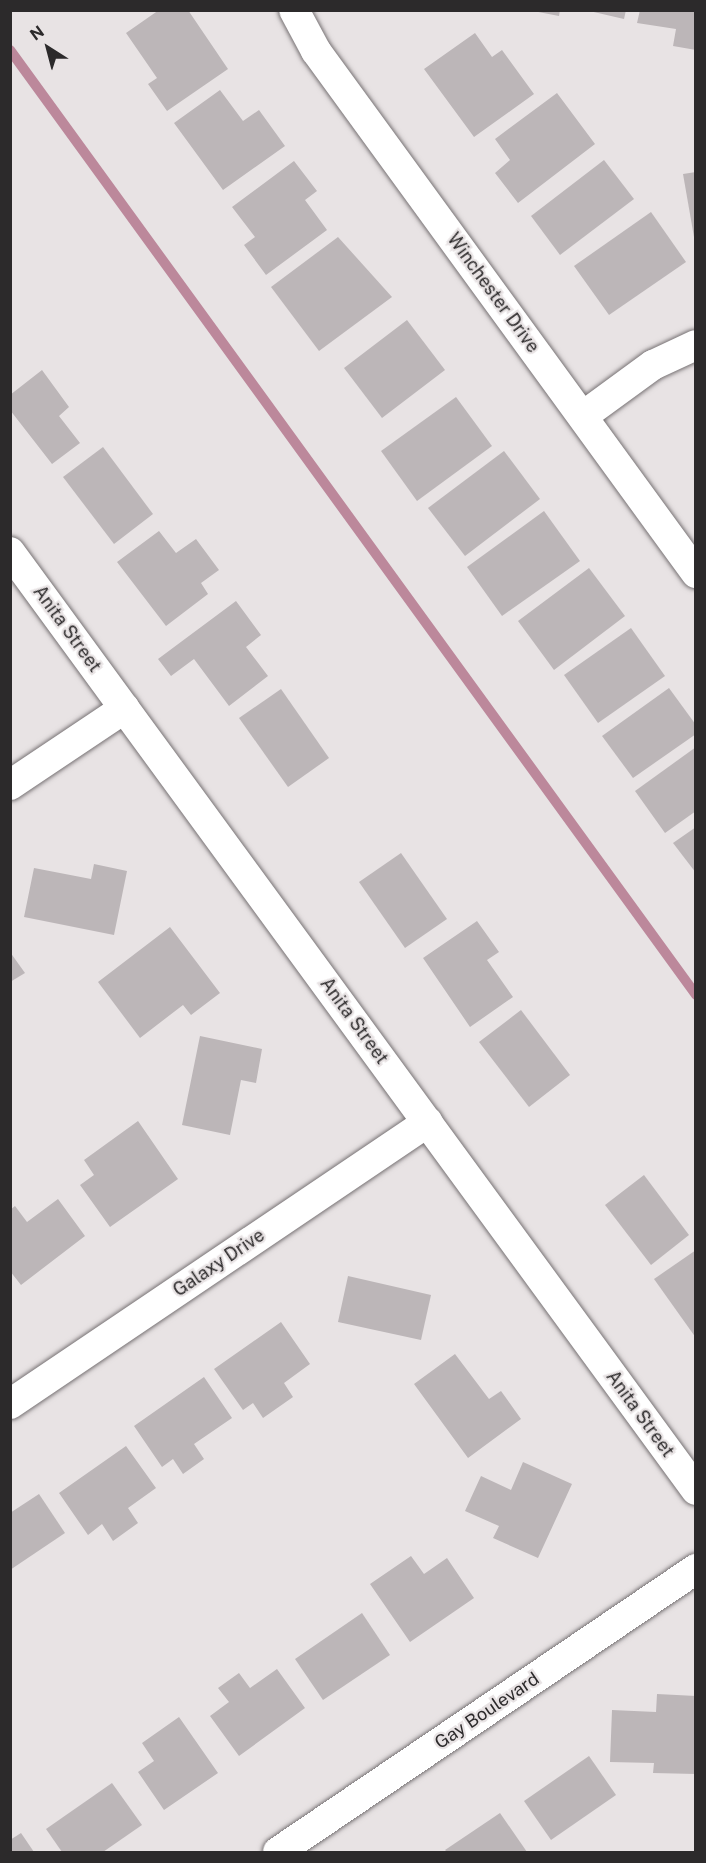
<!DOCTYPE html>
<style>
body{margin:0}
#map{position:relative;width:706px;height:1863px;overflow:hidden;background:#e8e3e4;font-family:"Public Sans",sans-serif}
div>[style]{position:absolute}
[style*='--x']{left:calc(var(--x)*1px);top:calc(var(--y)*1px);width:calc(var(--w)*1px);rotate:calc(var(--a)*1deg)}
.stream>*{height:10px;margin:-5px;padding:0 5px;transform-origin:5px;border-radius:5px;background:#bc889b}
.building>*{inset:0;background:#bcb6b8}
.roads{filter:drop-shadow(0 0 2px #777274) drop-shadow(0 0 2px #777274)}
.minor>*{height:30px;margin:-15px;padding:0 15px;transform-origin:15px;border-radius:15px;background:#fff}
span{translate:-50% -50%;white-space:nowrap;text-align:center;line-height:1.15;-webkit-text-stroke:4.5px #e8e3e4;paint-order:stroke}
.street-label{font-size:18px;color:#2c2a2b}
.frame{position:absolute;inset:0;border:12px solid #2c2a2b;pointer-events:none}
.north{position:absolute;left:18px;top:18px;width:60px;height:60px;-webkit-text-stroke:4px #e8e3e4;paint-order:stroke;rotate:324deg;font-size:16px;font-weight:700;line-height:24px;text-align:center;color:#2c2a2b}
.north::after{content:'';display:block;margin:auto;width:21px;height:27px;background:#2c2a2b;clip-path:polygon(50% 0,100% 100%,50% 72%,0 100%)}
</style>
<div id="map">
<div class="stream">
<div style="--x:10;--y:50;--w:1168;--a:54.02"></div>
</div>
<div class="building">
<div style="clip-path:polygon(159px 10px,188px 10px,228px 69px,167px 111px,148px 84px,157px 78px,126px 33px)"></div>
<div style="clip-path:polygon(528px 10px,560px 10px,559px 16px)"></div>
<div style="clip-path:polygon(585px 10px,626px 10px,624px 19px)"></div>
<div style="clip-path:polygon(640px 10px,696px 10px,696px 50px,673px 46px,676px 29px,637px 23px)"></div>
<div style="clip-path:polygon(475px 33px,492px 57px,502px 50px,534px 94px,474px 137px,424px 69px)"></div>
<div style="clip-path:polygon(220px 90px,243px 121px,259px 110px,285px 146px,223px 190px,174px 123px)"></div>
<div style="clip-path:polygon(557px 93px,595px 144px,518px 203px,495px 173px,510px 160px,495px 139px)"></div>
<div style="clip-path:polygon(604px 160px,634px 199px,560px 255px,531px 216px)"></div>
<div style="clip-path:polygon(294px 161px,317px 191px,305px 200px,327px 230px,266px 275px,244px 245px,255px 237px,232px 207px)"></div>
<div style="clip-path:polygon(696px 172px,696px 236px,694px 237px,683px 174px)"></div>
<div style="clip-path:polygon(651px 212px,686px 262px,609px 315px,574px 266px)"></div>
<div style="clip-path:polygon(338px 237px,392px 297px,319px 351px,271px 287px)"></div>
<div style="clip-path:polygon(407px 320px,445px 370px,382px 418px,344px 368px)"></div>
<div style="clip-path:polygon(42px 370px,69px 407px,59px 416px,80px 443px,52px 464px,10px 410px,10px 395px)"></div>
<div style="clip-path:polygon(456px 397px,492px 446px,417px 501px,381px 451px)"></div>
<div style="clip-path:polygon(103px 447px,153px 514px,114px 544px,63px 477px)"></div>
<div style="clip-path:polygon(504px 451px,540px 499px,465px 556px,428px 508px)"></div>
<div style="clip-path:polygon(544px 511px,580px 561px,502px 616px,467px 567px)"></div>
<div style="clip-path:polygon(159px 531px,176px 553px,196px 539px,219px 570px,201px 583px,208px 594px,166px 626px,117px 562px)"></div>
<div style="clip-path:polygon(589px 568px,625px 616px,554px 670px,518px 621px)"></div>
<div style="clip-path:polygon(236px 601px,261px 635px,246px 647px,268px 676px,229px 706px,194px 659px,171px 676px,158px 659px)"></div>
<div style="clip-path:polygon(631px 628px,665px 676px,598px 723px,564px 675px)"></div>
<div style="clip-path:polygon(669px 688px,696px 725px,696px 734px,633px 778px,602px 736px)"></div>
<div style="clip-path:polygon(281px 689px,329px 758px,288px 787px,239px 718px)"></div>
<div style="clip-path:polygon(696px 747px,696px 811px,665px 833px,635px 791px)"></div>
<div style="clip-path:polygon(696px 827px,696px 873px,673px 843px)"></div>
<div style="clip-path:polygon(401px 853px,447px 919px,405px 948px,359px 882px)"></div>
<div style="clip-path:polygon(94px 864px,127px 871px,114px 935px,24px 917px,34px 868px,91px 879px)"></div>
<div style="clip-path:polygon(477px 921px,499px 952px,487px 960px,513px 997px,470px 1027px,423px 958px)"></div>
<div style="clip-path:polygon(170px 927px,220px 993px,191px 1015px,183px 1005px,140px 1038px,98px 982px)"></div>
<div style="clip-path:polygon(10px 952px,25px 973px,10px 982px)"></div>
<div style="clip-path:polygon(521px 1010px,570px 1075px,529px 1107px,479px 1042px)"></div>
<div style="clip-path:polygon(200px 1036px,262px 1049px,256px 1083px,241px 1080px,230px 1135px,182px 1125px)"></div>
<div style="clip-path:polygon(138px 1121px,178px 1179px,110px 1227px,80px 1185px,94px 1175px,84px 1160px)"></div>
<div style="clip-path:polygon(644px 1175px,689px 1235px,651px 1265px,605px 1205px)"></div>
<div style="clip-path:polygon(58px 1199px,85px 1236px,21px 1285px,10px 1271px,10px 1210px,15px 1206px,27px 1222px)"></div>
<div style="clip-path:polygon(696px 1250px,696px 1338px,654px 1279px)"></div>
<div style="clip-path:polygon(348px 1276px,431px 1295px,421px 1340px,338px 1322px)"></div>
<div style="clip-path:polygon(281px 1322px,310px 1364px,284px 1383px,293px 1397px,263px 1418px,253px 1403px,243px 1410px,214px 1369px)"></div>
<div style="clip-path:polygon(455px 1354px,489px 1399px,501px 1391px,521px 1419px,468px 1458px,414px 1384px)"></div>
<div style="clip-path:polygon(204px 1377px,232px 1418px,194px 1444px,204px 1459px,183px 1474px,173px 1459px,162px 1467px,134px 1426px)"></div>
<div style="clip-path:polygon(126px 1446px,156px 1488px,128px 1508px,138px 1523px,113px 1541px,102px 1524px,88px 1535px,59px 1493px)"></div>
<div style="clip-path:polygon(523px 1462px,572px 1484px,538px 1558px,493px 1538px,499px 1526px,465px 1511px,481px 1476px,511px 1490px)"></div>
<div style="clip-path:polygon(39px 1494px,65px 1533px,10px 1570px,10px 1513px)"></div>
<div style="clip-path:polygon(411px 1556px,424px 1574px,447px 1558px,474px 1598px,410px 1642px,370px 1584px)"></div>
<div style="clip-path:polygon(362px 1613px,390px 1655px,323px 1700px,295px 1659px)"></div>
<div style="clip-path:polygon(277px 1669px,305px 1708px,239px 1756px,210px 1716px,229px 1702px,218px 1688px,239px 1673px,250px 1688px)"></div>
<div style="clip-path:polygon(657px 1694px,696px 1696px,696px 1774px,653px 1773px,654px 1763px,610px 1762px,612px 1710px,656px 1712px)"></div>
<div style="clip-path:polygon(179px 1717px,218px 1773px,164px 1810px,138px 1772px,154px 1761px,142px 1743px)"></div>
<div style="clip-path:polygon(589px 1756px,616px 1795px,551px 1840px,524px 1801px)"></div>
<div style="clip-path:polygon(112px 1783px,142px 1825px,103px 1852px,62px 1852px,46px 1829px)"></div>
<div style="clip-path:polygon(500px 1813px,527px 1852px,447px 1852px,445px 1850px)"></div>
<div style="clip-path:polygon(21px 1833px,34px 1852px,10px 1852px,10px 1840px)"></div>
</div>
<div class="roads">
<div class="minor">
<div style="--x:294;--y:10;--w:47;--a:61.8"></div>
<div style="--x:316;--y:51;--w:646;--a:53.95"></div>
<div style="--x:583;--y:416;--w:87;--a:-36.1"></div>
<div style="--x:653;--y:365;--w:47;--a:-24.9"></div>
<div style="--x:10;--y:552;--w:1162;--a:53.82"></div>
<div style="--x:10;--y:785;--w:138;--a:-33.8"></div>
<div style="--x:10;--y:1404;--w:504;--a:-34.01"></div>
<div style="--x:278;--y:1852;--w:505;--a:-34.1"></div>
</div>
</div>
<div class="street-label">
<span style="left:493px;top:293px;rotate:54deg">Winchester Drive</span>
<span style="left:67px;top:629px;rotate:54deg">Anita Street</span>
<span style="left:354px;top:1021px;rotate:54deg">Anita Street</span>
<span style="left:219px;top:1263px;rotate:-34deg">Galaxy Drive</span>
<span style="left:640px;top:1414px;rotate:54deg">Anita Street</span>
<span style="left:487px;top:1711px;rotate:-34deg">Gay Boulevard</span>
</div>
<div class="frame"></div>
<div class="north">N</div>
</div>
